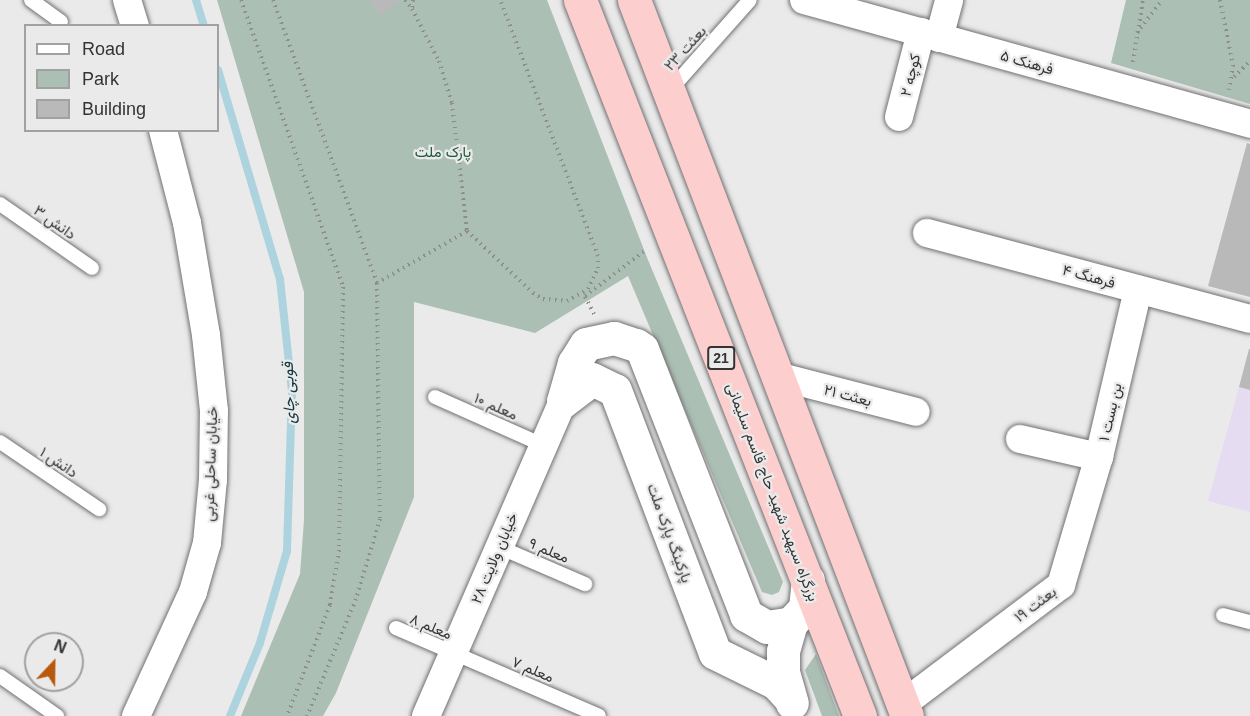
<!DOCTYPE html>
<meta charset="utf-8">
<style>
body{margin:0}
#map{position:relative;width:1250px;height:716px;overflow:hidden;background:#eaeaeb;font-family:Arial,Vazirmatn,sans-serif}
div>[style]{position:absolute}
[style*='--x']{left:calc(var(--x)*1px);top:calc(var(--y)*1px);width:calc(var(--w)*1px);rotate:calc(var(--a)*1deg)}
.medical>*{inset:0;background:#e5dcf1}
.green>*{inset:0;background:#acbfb4}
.stream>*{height:8px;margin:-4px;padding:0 4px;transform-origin:4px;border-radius:4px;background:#add3de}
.building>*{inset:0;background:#b9b9ba}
.path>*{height:4px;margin-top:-2px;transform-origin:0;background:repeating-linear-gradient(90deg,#8d8d8d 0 1.5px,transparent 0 6px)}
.roads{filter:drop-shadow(0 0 2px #717172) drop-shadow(0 0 2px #717172)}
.service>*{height:14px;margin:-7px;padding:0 7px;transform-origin:7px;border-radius:7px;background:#fff}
.minor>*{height:28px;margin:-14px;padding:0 14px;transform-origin:14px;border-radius:14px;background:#fff}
.tertiary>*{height:33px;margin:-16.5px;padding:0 16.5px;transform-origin:16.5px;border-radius:16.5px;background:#fff}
.trunk>*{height:33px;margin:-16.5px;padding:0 16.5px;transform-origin:16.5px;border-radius:16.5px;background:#fccece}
span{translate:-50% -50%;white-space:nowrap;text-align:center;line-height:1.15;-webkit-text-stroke:4.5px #eaeaeb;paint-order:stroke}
.shield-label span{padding:2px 4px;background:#eaeaeb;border:2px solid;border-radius:4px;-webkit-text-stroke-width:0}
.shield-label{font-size:14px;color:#343434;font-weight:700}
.street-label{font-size:15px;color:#343434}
.park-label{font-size:15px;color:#1f573e}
.water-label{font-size:16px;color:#12373f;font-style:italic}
.legend{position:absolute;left:24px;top:24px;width:195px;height:108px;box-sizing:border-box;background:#eaeaeb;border:2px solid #a1a1a2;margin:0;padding:8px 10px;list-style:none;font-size:18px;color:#343434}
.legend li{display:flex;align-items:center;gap:12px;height:30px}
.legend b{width:30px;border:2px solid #a1a1a2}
.north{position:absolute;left:24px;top:632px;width:60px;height:60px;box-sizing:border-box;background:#eaeaeb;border:2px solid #a1a1a2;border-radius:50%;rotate:22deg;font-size:16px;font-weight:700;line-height:24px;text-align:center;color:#343434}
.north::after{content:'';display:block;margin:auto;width:21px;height:27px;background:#b85a0e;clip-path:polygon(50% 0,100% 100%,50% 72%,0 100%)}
</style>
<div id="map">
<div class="medical">
<div style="clip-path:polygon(1239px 387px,1250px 390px,1250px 512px,1208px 501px)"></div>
</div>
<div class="green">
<div style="clip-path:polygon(217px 0,547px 0,648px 260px,783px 582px,779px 592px,772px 595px,762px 592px,628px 276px,535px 333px,414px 302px,414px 497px,336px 693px,323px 716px,241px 716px,300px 574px,304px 520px,304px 292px)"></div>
<div style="clip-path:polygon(1126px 0,1250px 0,1250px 104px,1111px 63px)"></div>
<div style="clip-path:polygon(816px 654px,839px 716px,822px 716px,805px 670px)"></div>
</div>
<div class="stream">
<div style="--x:196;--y:0;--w:27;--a:73"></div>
<div style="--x:218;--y:70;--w:218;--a:73.5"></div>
<div style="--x:280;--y:279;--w:113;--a:83.9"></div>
<div style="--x:292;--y:391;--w:160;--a:91.8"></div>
<div style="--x:287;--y:551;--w:96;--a:106.4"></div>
<div style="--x:260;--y:643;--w:79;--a:112.3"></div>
</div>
<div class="building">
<div style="clip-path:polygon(369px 0,400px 0,380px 15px)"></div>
<div style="clip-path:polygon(1247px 143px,1250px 144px,1250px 297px,1208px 286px)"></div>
<div style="clip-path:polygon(1249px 349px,1250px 349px,1250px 390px,1239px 387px)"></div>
</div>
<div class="path">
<div style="--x:241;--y:0;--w:305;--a:70.4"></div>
<div style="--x:343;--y:287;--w:263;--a:90.9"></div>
<div style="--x:339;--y:550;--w:56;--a:99.3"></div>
<div style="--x:330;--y:605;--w:119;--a:111.2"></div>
<div style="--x:273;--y:0;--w:302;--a:69.8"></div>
<div style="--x:377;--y:283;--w:236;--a:89.3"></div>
<div style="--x:380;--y:519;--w:84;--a:106.7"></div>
<div style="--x:356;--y:599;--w:127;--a:112.7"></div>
<div style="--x:405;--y:0;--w:11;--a:52"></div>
<div style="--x:413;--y:0;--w:9;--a:96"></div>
<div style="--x:412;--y:9;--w:59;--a:62.6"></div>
<div style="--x:439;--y:61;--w:44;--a:72.8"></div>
<div style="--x:452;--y:103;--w:129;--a:83.3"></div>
<div style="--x:467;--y:231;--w:91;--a:43.2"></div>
<div style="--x:533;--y:293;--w:12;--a:31"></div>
<div style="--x:543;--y:299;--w:24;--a:5"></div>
<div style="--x:567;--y:301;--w:24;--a:-30"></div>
<div style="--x:588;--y:289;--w:23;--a:-65"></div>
<div style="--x:598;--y:268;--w:12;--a:-90"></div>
<div style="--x:598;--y:256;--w:274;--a:-110.9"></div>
<div style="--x:1220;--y:0;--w:66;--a:78.7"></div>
<div style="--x:1233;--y:65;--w:25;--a:99"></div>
<div style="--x:1137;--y:33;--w:41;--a:-52.9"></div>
<div style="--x:1133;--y:62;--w:63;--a:-80.8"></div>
<div style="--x:1234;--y:77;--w:23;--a:-45"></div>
<div style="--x:377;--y:283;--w:104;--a:-30"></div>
<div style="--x:594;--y:314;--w:20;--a:-117"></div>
<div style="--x:585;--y:296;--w:78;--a:-37.2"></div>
</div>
<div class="roads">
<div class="service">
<div style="--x:31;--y:0;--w:37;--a:36"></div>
<div style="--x:670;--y:90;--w:120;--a:-48.4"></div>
<div style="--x:0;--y:204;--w:112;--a:34.8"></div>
<div style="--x:435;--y:397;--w:118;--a:24"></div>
<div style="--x:0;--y:442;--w:120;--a:34.1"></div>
<div style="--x:499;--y:547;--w:94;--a:23.3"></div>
<div style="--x:1223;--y:615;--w:28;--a:15"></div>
<div style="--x:396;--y:628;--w:221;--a:23.4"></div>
<div style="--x:0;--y:676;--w:70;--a:35.1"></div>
</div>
<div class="minor">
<div style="--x:127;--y:0;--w:27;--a:73"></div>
<div style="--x:804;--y:0;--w:463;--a:15.5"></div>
<div style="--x:939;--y:38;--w:39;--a:-75"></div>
<div style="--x:899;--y:117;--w:88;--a:-75.5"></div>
<div style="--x:927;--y:233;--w:334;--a:14.9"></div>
<div style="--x:781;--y:377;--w:139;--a:14.5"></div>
<div style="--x:1020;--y:439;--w:81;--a:12.8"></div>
<div style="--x:1099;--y:457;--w:172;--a:-76.9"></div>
<div style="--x:903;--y:704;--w:198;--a:-37"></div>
<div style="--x:1061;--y:585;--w:134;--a:-73.5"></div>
<div style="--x:136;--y:716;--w:136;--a:-65.3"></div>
<div style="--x:193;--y:592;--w:51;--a:-74.1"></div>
<div style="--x:207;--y:543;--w:63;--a:-84.6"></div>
<div style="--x:213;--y:480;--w:69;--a:-89.2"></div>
<div style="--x:214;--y:411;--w:76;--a:-96"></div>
<div style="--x:206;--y:335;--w:114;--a:-99.6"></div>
<div style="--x:187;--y:223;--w:96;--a:-104.5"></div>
<div style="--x:426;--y:716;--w:344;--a:-66.5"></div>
</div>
<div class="tertiary">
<div style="--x:563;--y:401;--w:40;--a:-74"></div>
<div style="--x:574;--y:363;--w:22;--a:-58"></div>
<div style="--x:586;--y:344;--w:29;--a:-12"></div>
<div style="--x:614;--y:338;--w:23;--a:18"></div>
<div style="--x:636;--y:345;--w:7;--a:34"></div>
<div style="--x:642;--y:349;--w:286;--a:68.6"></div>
<div style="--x:746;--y:615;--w:24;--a:30"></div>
<div style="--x:767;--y:627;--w:24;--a:-9"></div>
<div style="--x:791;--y:623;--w:21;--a:-47"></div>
<div style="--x:805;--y:608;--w:28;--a:-84"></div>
<div style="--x:563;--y:401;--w:36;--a:-37"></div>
<div style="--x:592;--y:379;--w:25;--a:26"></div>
<div style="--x:615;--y:390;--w:281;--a:69.2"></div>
<div style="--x:715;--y:653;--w:68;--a:26.2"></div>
<div style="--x:776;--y:683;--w:19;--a:47"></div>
<div style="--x:791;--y:623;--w:29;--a:106"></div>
<div style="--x:783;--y:651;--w:21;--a:90"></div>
<div style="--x:783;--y:672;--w:32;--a:74"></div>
</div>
<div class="trunk">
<div style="--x:580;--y:0;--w:769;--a:68.64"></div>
<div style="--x:634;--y:0;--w:766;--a:69.13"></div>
</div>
</div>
<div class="shield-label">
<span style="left:721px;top:358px">21</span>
</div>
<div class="street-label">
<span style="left:685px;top:48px;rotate:-48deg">بعثت ۲۳</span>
<span style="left:1027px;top:62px;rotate:16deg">فرهنک ۵</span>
<span style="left:910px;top:75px;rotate:-76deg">کوچه ۲</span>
<span style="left:55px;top:222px;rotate:35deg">دانش ۳</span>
<span style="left:1089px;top:276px;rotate:15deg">فرهنگ ۴</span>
<span style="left:848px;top:395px;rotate:15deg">بعثت ۲۱</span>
<span style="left:496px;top:406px;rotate:24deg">معلم ۱۰</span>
<span style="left:1110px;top:412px;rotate:-77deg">بن بست ۱</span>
<span style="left:59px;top:462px;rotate:34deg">دانش ۱</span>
<span style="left:210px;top:464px;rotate:-88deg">خیابان ساحلی غربی</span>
<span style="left:773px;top:492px;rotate:69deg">بزرگراه سپهبد شهید حاج قاسم سلیمانی</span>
<span style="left:670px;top:533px;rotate:70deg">پارکینگ پارک ملت</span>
<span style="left:549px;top:550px;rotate:23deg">معلم ۹</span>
<span style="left:494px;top:558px;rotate:-67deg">خیابان ولایت ۲۸</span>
<span style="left:1035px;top:604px;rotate:-37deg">بعثت ۱۹</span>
<span style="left:431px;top:626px;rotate:23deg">معلم ۸</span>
<span style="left:533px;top:669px;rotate:23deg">معلم ۷</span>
</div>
<div class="park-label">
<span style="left:443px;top:152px">پارک ملت</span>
</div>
<div class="water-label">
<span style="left:289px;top:393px;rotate:-92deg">قوبی چای</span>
</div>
<ul class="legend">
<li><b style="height:8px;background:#fff"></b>Road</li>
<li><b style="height:16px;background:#acbfb4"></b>Park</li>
<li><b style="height:16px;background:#b9b9ba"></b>Building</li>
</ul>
<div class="north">N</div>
</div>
